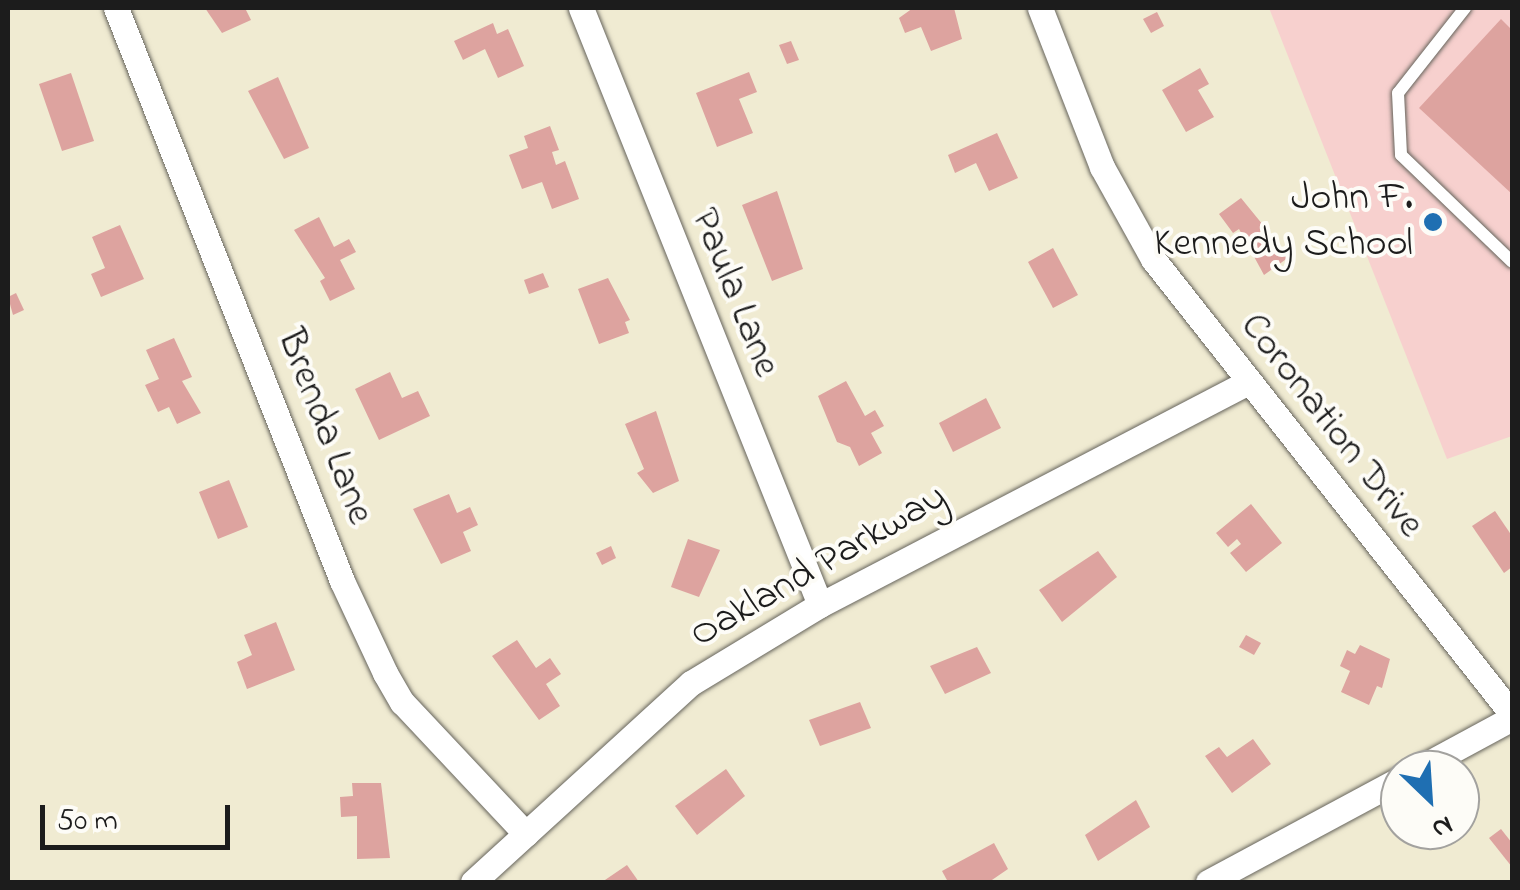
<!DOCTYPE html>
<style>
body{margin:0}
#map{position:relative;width:1520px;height:890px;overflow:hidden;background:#f0ebd2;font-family:"Indie Flower",sans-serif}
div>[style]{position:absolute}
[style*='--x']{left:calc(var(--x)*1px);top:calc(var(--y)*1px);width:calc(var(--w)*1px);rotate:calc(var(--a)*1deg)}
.built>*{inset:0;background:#f7d0ce}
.building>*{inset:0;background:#dda39f}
.roads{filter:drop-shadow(0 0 2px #66645c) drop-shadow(0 0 2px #66645c)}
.service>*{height:12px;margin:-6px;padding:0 6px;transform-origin:6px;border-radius:6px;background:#fff}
.minor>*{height:25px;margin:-12.5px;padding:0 12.5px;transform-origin:12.5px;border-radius:12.5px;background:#fff}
.dots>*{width:28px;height:28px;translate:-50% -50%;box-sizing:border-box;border:5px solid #fdfcf7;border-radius:50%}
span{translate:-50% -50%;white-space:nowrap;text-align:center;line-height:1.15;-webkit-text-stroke:8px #fdfcf7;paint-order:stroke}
.poi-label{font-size:40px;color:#1c1c1c}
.right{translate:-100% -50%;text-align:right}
.street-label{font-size:40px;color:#1c1c1c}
.frame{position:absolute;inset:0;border:10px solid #1c1c1c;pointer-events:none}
.north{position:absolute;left:1380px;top:750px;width:100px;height:100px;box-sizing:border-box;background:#fdfcf7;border:2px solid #a3a29f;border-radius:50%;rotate:155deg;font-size:28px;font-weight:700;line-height:40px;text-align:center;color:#1c1c1c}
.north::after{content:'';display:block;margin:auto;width:35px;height:45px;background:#1f6fb2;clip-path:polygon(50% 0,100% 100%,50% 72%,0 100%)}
.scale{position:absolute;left:40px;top:805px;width:190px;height:45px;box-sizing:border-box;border:5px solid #1c1c1c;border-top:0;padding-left:12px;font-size:30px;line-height:35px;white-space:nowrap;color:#1c1c1c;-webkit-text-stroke:8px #fdfcf7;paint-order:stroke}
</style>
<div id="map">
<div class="built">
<div style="clip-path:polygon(1269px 8px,1512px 8px,1512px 436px,1447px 459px)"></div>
</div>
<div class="building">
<div style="clip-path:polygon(205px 8px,245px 8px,251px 20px,222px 33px)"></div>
<div style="clip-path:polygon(913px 8px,954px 8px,962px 39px,931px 51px,921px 27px,905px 33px,899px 18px)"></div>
<div style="clip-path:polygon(1157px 12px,1164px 26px,1151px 33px,1143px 19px)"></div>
<div style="clip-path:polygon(1501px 19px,1512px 30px,1512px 194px,1419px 108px)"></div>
<div style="clip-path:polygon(493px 23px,497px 34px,508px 29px,524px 66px,498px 78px,485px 49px,463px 60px,454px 41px)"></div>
<div style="clip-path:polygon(791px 41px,799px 60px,787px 64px,779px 45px)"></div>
<div style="clip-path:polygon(1200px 68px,1209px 84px,1198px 90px,1214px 117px,1186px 132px,1162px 90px)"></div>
<div style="clip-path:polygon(749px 72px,757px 92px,739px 99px,753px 133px,717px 147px,696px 93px)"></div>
<div style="clip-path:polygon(71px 73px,94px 141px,62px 151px,39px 84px)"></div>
<div style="clip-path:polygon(278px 77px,309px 148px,284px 159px,248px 91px)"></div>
<div style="clip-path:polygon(550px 126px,559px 150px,552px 152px,556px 165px,565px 161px,579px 199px,552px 209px,542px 182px,522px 189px,509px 155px,528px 148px,524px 136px)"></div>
<div style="clip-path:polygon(997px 133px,1018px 178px,989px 191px,976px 163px,955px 173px,948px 155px)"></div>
<div style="clip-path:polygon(777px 191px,803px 269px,772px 281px,742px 205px)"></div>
<div style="clip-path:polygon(1241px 198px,1289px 257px,1264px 275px,1239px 229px,1233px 233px,1219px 214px)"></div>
<div style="clip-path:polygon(319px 217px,334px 247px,349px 239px,356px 252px,340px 260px,355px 289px,330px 301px,320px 281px,325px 278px,294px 230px)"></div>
<div style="clip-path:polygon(120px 225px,144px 279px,101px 297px,91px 274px,105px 268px,92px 237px)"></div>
<div style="clip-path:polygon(1053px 248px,1078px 295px,1053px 308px,1028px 262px)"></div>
<div style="clip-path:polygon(543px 273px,549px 287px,529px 294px,524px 280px)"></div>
<div style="clip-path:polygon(608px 278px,630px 320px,625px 322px,629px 333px,599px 344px,578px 289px)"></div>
<div style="clip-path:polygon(16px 293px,24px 310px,13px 315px,8px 297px)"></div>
<div style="clip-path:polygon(174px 338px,192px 377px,182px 381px,201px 413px,177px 424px,169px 407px,158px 412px,145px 385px,159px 379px,146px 350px)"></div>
<div style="clip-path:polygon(390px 372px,402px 398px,418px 391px,430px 416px,379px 440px,355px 389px)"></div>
<div style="clip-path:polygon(846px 381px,865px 416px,875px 410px,884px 426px,871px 433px,882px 453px,859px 466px,850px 447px,837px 442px,818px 396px)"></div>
<div style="clip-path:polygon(986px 398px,1001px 428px,953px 452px,939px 423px)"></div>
<div style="clip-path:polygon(656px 411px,679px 481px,653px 493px,637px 473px,644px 469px,625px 424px)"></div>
<div style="clip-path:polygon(229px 480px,248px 527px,218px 539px,199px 492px)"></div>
<div style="clip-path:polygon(449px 494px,457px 513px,470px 507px,478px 525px,463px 532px,471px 551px,441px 564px,413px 509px)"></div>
<div style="clip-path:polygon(1251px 504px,1282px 543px,1246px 572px,1230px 553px,1241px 544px,1237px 539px,1228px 547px,1216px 533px)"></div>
<div style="clip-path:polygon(1495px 511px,1512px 536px,1512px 567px,1504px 573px,1472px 526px)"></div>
<div style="clip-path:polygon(688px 539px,720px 550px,699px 597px,671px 587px)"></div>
<div style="clip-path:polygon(611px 546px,616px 558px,602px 565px,596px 553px)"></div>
<div style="clip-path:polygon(1098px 551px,1117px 577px,1062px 622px,1039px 590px)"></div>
<div style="clip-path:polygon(276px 622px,295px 670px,247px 689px,237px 662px,252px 655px,244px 635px)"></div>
<div style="clip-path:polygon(1246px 635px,1261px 643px,1254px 655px,1239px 647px)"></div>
<div style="clip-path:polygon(517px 640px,536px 668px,550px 658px,561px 674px,546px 684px,560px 706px,539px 720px,492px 656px)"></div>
<div style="clip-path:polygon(1360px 645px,1390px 659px,1382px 688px,1377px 686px,1369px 705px,1341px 692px,1350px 671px,1340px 666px,1347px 650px,1355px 654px)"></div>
<div style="clip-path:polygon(977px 647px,991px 673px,945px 694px,930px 666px)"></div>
<div style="clip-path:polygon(860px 702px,871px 728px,820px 746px,809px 720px)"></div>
<div style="clip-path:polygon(1253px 739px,1271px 764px,1232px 793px,1205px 756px,1219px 747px,1227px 757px)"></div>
<div style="clip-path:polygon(726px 769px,745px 796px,697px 835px,675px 806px)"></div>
<div style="clip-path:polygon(352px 783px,381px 783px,390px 858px,357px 859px,357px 816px,341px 817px,340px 797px,353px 796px)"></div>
<div style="clip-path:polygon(1136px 800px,1150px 827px,1098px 861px,1085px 835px)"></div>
<div style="clip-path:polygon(1501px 829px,1512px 843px,1512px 867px,1489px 838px)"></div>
<div style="clip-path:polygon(994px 843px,1008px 869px,989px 882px,948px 882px,942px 871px)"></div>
<div style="clip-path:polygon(627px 865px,639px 882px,602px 882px)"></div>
</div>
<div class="roads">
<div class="service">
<div style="--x:1465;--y:8;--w:108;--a:128.2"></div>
<div style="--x:1398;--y:93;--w:62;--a:87.2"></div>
<div style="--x:1401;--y:155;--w:154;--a:43.9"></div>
</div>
<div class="minor">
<div style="--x:116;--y:8;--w:616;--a:68.47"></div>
<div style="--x:342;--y:581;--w:102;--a:64.9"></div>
<div style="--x:385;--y:673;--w:34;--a:60"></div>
<div style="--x:402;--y:702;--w:181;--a:46.8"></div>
<div style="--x:581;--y:8;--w:643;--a:68.18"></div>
<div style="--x:1040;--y:8;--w:171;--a:68.7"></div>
<div style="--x:1102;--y:167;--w:105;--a:61"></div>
<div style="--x:1153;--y:259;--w:580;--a:51.73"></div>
<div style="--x:1416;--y:770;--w:109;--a:-28.4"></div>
<div style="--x:473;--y:882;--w:295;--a:-42.4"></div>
<div style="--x:691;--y:683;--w:151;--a:-31.2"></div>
<div style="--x:820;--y:605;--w:483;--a:-27.5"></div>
<div style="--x:1208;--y:882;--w:218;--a:-28.2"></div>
</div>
</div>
<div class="dots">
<div style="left:1433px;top:222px;background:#1f6fb2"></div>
</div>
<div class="poi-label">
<span class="right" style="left:1413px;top:222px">John F.<br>Kennedy School</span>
</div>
<div class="street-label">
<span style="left:734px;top:293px;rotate:68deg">Paula Lane</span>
<span style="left:1331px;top:426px;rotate:52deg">Coronation Drive</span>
<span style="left:324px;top:427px;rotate:69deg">Brenda Lane</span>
<span style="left:819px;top:567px;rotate:-30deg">Oakland Parkway</span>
</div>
<div class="frame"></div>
<div class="north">N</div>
<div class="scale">50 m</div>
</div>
